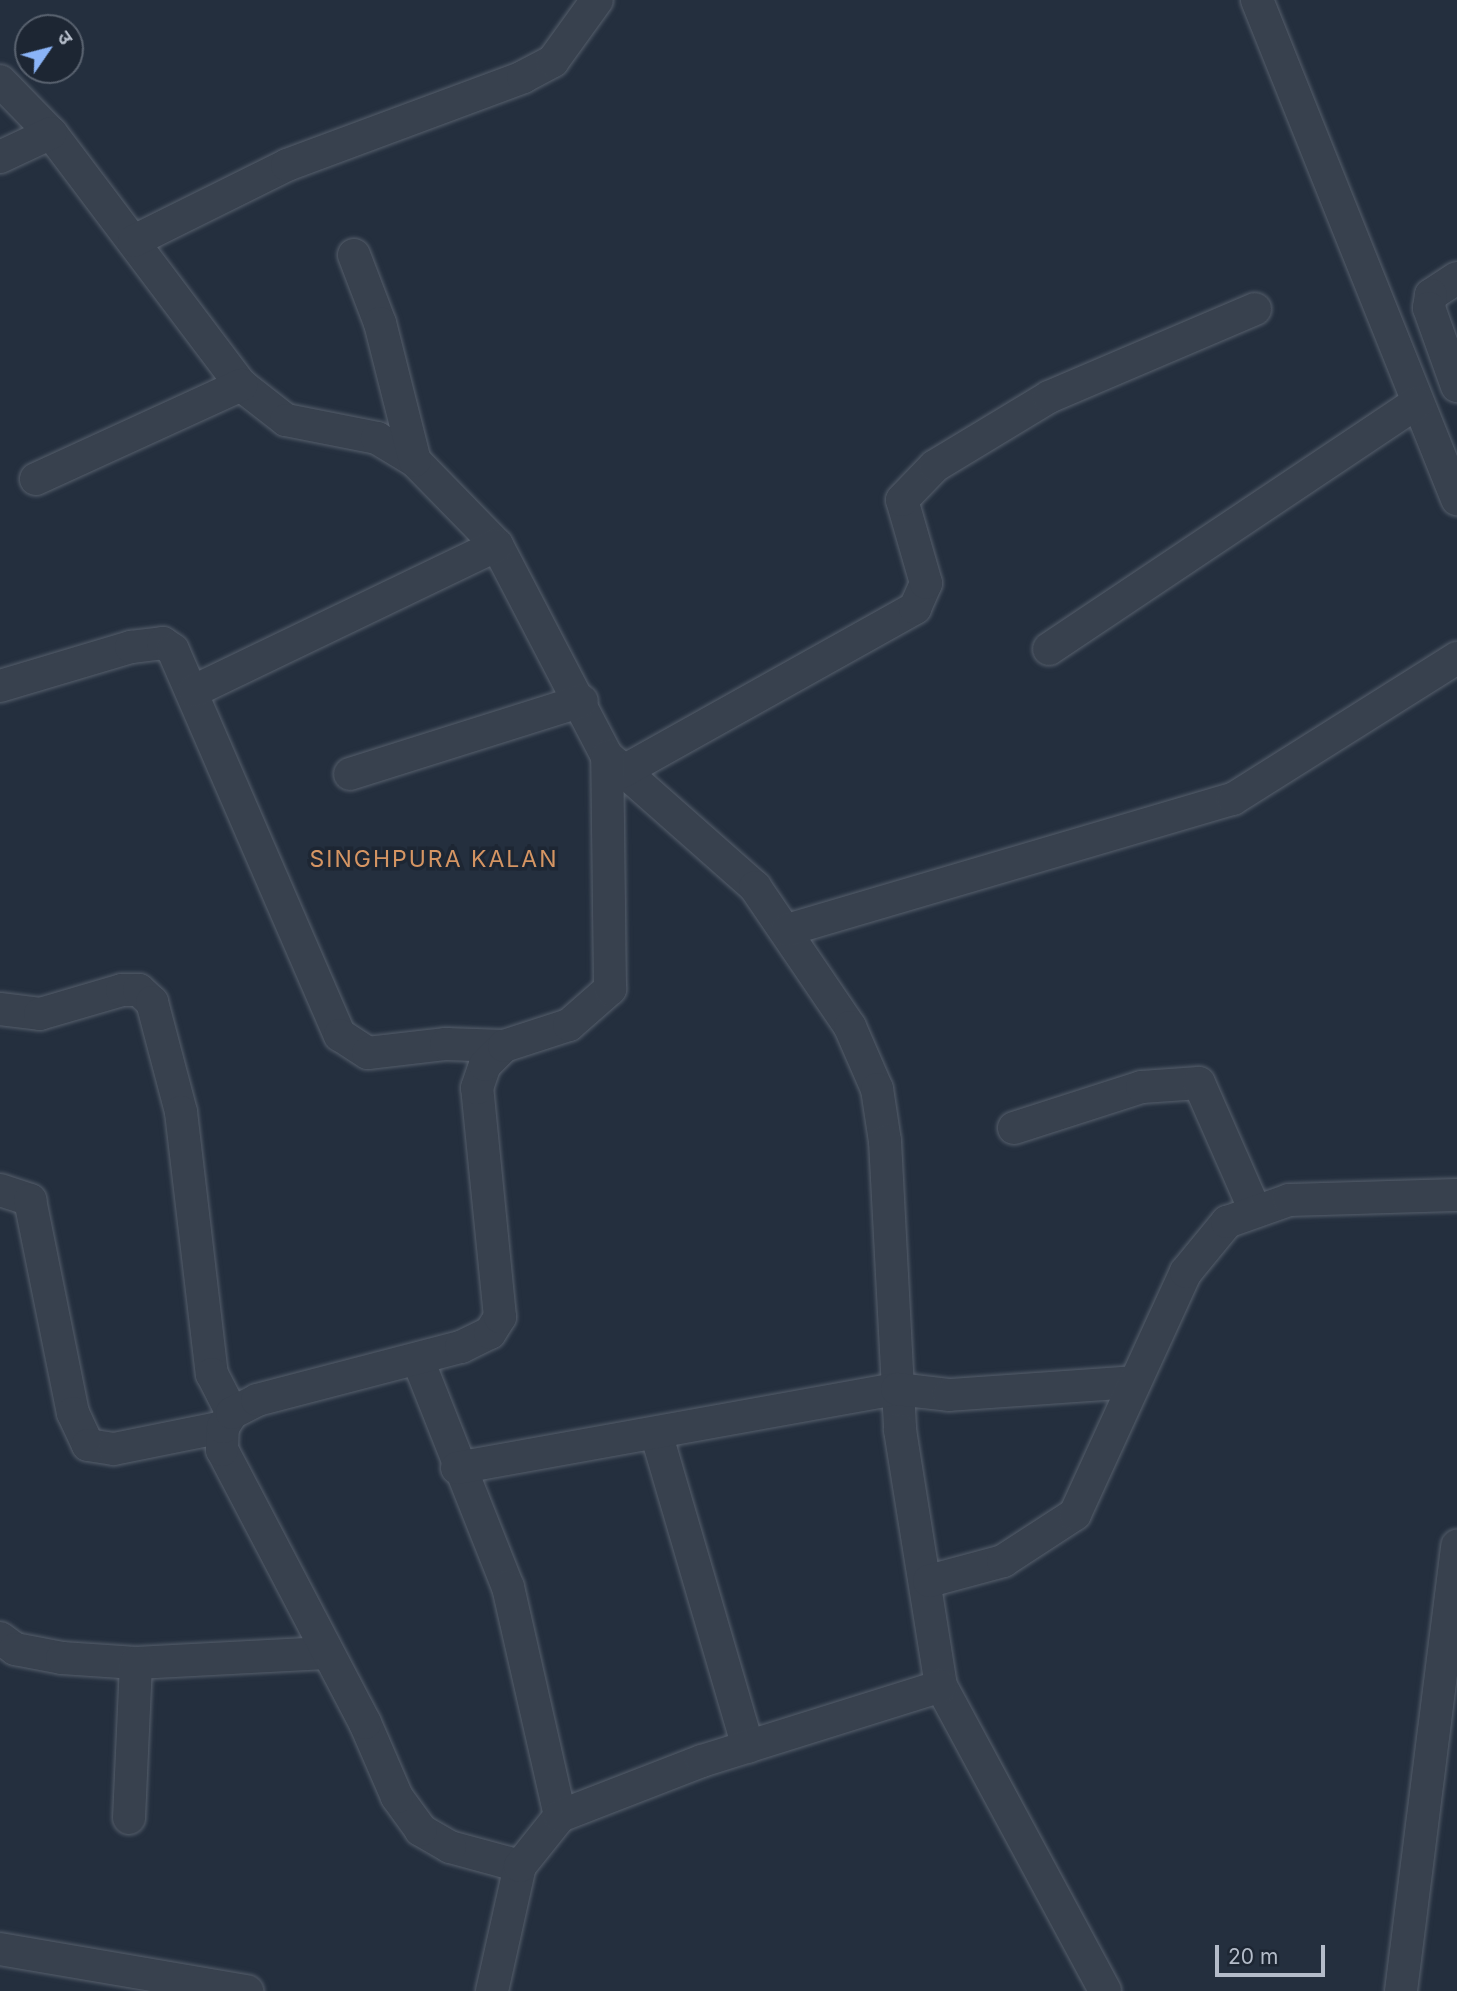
<!DOCTYPE html>
<meta charset="utf-8">
<style>
body{margin:0}
#map{position:relative;width:1457px;height:1991px;overflow:hidden;background:#242f3e;font-family:Inter,"Noto Sans Devanagari",sans-serif}
div>[style]{position:absolute}
[style*='--x']{left:calc(var(--x)*1px);top:calc(var(--y)*1px);width:calc(var(--w)*1px);rotate:calc(var(--a)*1deg)}
.roads{filter:drop-shadow(0 0 2px #565f6c) drop-shadow(0 0 2px #565f6c)}
.street>*{height:32px;margin:-16px;padding:0 16px;transform-origin:16px;border-radius:16px;background:#38414e}
span{translate:-50% -50%;white-space:nowrap;text-align:center;line-height:1.15;-webkit-text-stroke:7px #1d2633;paint-order:stroke}
.quarter-label{font-size:23px;color:#d59563;letter-spacing:2px}
.north{position:absolute;left:14px;top:14px;width:70px;height:70px;box-sizing:border-box;background:#1d2633;border:2px solid #59626f;border-radius:50%;rotate:55deg;font-size:19px;font-weight:700;line-height:28px;text-align:center;color:#b4bcc9}
.north::after{content:'';display:block;margin:auto;width:24px;height:32px;background:#8ab4f8;clip-path:polygon(50% 0,100% 100%,50% 72%,0 100%)}
.scale{position:absolute;left:1215px;top:1945px;width:110px;height:32px;box-sizing:border-box;border:4px solid #b4bcc9;border-top:0;padding-left:9px;font-size:21px;line-height:24px;white-space:nowrap;color:#b4bcc9;-webkit-text-stroke:5px #1d2633;paint-order:stroke}
</style>
<div id="map">
<div class="roads">
<div class="street">
<div style="--x:1257;--y:0;--w:538;--a:68.16"></div>
<div style="--x:0;--y:81;--w:73;--a:45.6"></div>
<div style="--x:51;--y:133;--w:316;--a:53"></div>
<div style="--x:241;--y:385;--w:57;--a:37.9"></div>
<div style="--x:286;--y:420;--w:93;--a:11.2"></div>
<div style="--x:377;--y:438;--w:44;--a:31.2"></div>
<div style="--x:415;--y:461;--w:117;--a:45.7"></div>
<div style="--x:497;--y:545;--w:238;--a:62.5"></div>
<div style="--x:607;--y:756;--w:198;--a:41.5"></div>
<div style="--x:755;--y:887;--w:169;--a:55.8"></div>
<div style="--x:850;--y:1027;--w:68;--a:66.5"></div>
<div style="--x:877;--y:1089;--w:53;--a:81.3"></div>
<div style="--x:885;--y:1141;--w:289;--a:87"></div>
<div style="--x:900;--y:1430;--w:259;--a:80.9"></div>
<div style="--x:941;--y:1686;--w:346;--a:61.7"></div>
<div style="--x:0;--y:157;--w:56;--a:-25.2"></div>
<div style="--x:134;--y:241;--w:171;--a:-26.4"></div>
<div style="--x:287;--y:165;--w:252;--a:-20.4"></div>
<div style="--x:523;--y:77;--w:34;--a:-28"></div>
<div style="--x:553;--y:61;--w:75;--a:-54.2"></div>
<div style="--x:354;--y:255;--w:73;--a:69.1"></div>
<div style="--x:380;--y:323;--w:142;--a:75.8"></div>
<div style="--x:1457;--y:278;--w:31;--a:147"></div>
<div style="--x:1431;--y:295;--w:13;--a:99"></div>
<div style="--x:1429;--y:308;--w:83;--a:70.3"></div>
<div style="--x:36;--y:479;--w:226;--a:-24.6"></div>
<div style="--x:1049;--y:649;--w:443;--a:-33.8"></div>
<div style="--x:0;--y:686;--w:137;--a:-16.6"></div>
<div style="--x:131;--y:647;--w:32;--a:-7"></div>
<div style="--x:163;--y:643;--w:12;--a:35"></div>
<div style="--x:173;--y:650;--w:420;--a:66.6"></div>
<div style="--x:340;--y:1035;--w:33;--a:33"></div>
<div style="--x:368;--y:1053;--w:79;--a:-6.6"></div>
<div style="--x:446;--y:1044;--w:58;--a:2"></div>
<div style="--x:194;--y:691;--w:336;--a:-25.7"></div>
<div style="--x:622;--y:772;--w:336;--a:-29.2"></div>
<div style="--x:915;--y:608;--w:27;--a:-66"></div>
<div style="--x:926;--y:583;--w:86;--a:-106.1"></div>
<div style="--x:902;--y:500;--w:47;--a:-45.9"></div>
<div style="--x:935;--y:466;--w:133;--a:-31.2"></div>
<div style="--x:1049;--y:397;--w:224;--a:-23.1"></div>
<div style="--x:350;--y:774;--w:243;--a:-17.5"></div>
<div style="--x:787;--y:930;--w:465;--a:-16.4"></div>
<div style="--x:1233;--y:799;--w:265;--a:-32.2"></div>
<div style="--x:0;--y:1009;--w:40;--a:7.1"></div>
<div style="--x:40;--y:1014;--w:85;--a:-16.3"></div>
<div style="--x:122;--y:990;--w:17;--a:0"></div>
<div style="--x:139;--y:990;--w:18;--a:43"></div>
<div style="--x:152;--y:1002;--w:114;--a:75.2"></div>
<div style="--x:181;--y:1112;--w:264;--a:83.3"></div>
<div style="--x:212;--y:1374;--w:44;--a:62.9"></div>
<div style="--x:1014;--y:1128;--w:134;--a:-17.8"></div>
<div style="--x:1142;--y:1087;--w:57;--a:-4"></div>
<div style="--x:1199;--y:1083;--w:137;--a:66.3"></div>
<div style="--x:0;--y:1190;--w:32;--a:18"></div>
<div style="--x:30;--y:1200;--w:217;--a:78.6"></div>
<div style="--x:73;--y:1413;--w:35;--a:65"></div>
<div style="--x:88;--y:1445;--w:26;--a:9"></div>
<div style="--x:114;--y:1449;--w:111;--a:-11.4"></div>
<div style="--x:418;--y:1360;--w:244;--a:68.4"></div>
<div style="--x:508;--y:1587;--w:235;--a:77.2"></div>
<div style="--x:657;--y:1436;--w:324;--a:73.7"></div>
<div style="--x:457;--y:1468;--w:447;--a:-10.2"></div>
<div style="--x:897;--y:1389;--w:52;--a:6.6"></div>
<div style="--x:949;--y:1395;--w:186;--a:-4"></div>
<div style="--x:929;--y:1581;--w:77;--a:-15.1"></div>
<div style="--x:1003;--y:1561;--w:86;--a:-33.1"></div>
<div style="--x:1075;--y:1514;--w:266;--a:-65.4"></div>
<div style="--x:1186;--y:1272;--w:65;--a:-50.6"></div>
<div style="--x:1227;--y:1222;--w:66;--a:-19.5"></div>
<div style="--x:1289;--y:1200;--w:168;--a:-1.7"></div>
<div style="--x:0;--y:1638;--w:19;--a:36"></div>
<div style="--x:15;--y:1649;--w:48;--a:10.8"></div>
<div style="--x:62;--y:1658;--w:74;--a:3.9"></div>
<div style="--x:136;--y:1663;--w:190;--a:-3"></div>
<div style="--x:129;--y:1818;--w:155;--a:-87.4"></div>
<div style="--x:520;--y:1866;--w:73;--a:-164.8"></div>
<div style="--x:450;--y:1847;--w:34;--a:-150"></div>
<div style="--x:421;--y:1830;--w:41;--a:-126"></div>
<div style="--x:397;--y:1797;--w:81;--a:-113.4"></div>
<div style="--x:365;--y:1723;--w:308;--a:-117.6"></div>
<div style="--x:222;--y:1450;--w:23;--a:-88"></div>
<div style="--x:223;--y:1427;--w:17;--a:-57"></div>
<div style="--x:232;--y:1413;--w:28;--a:-27"></div>
<div style="--x:257;--y:1400;--w:211;--a:-14.6"></div>
<div style="--x:461;--y:1347;--w:32;--a:-26"></div>
<div style="--x:490;--y:1333;--w:19;--a:-58"></div>
<div style="--x:500;--y:1317;--w:230;--a:-95.7"></div>
<div style="--x:477;--y:1088;--w:24;--a:-71"></div>
<div style="--x:485;--y:1065;--w:27;--a:-45"></div>
<div style="--x:504;--y:1046;--w:68;--a:-17.9"></div>
<div style="--x:569;--y:1025;--w:55;--a:-41.3"></div>
<div style="--x:610;--y:989;--w:233;--a:-90.7"></div>
<div style="--x:0;--y:1949;--w:251;--a:9.7"></div>
<div style="--x:492;--y:1991;--w:128;--a:-77.4"></div>
<div style="--x:520;--y:1866;--w:64;--a:-51.3"></div>
<div style="--x:560;--y:1816;--w:152;--a:-21.2"></div>
<div style="--x:702;--y:1761;--w:250;--a:-17.4"></div>
<div style="--x:1401;--y:1991;--w:449;--a:-82.8"></div>
</div>
</div>
<div class="quarter-label">
<span style="left:434px;top:859px">SINGHPURA KALAN</span>
</div>
<div class="north">उ</div>
<div class="scale">20 m</div>
</div>
